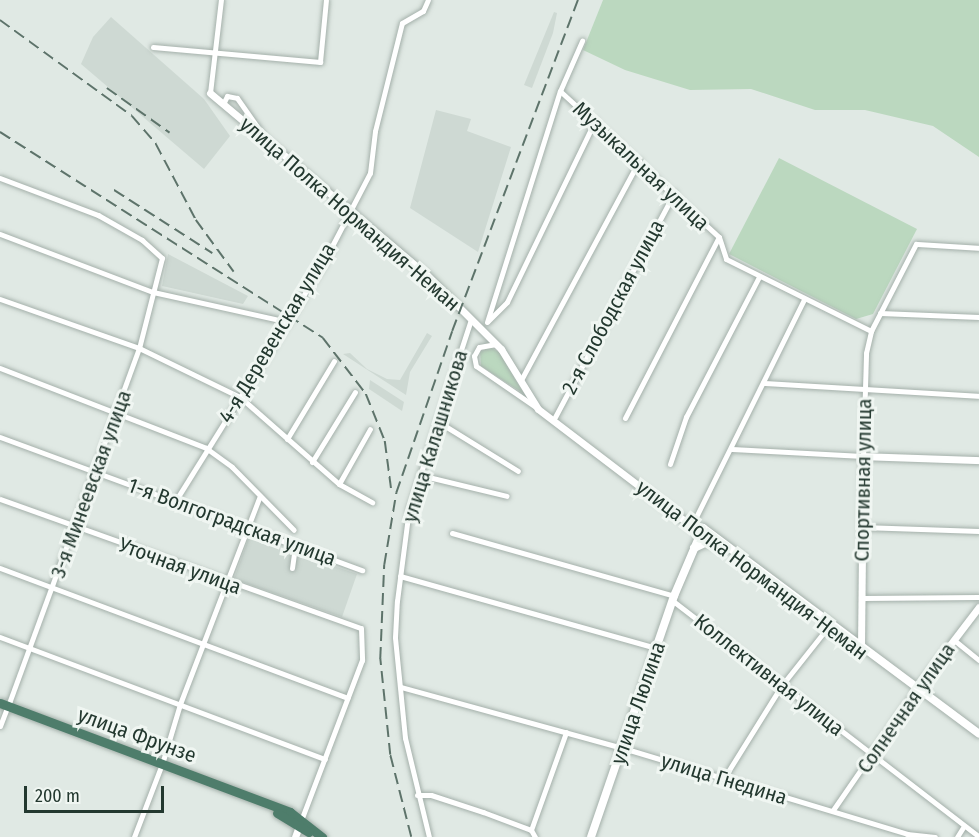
<!DOCTYPE html>
<meta charset="utf-8">
<style>
body{margin:0}
#map{position:relative;width:979px;height:837px;overflow:hidden;background:#e0e9e4;font-family:"Fira Sans Condensed",sans-serif}
div>[style]{position:absolute}
[style*='--x']{left:calc(var(--x)*1px);top:calc(var(--y)*1px);width:calc(var(--w)*1px);rotate:calc(var(--a)*1deg)}
.built>*{inset:0;background:#ced9d3}
.green>*{inset:0;background:#bbd8bf}
.roads{filter:drop-shadow(0 0 2px #a4b0aa) drop-shadow(0 0 2px #a4b0aa)}
.minor>*{height:5px;margin:-2.5px;padding:0 2.5px;transform-origin:2.5px;border-radius:2.5px;background:#fff}
.tertiary>*{height:7px;margin:-3.5px;padding:0 3.5px;transform-origin:3.5px;border-radius:3.5px;background:#fff}
.secondary>*{height:8px;margin:-4px;padding:0 4px;transform-origin:4px;border-radius:4px;background:#fff}
.trunk>*{height:9px;margin:-4.5px;padding:0 4.5px;transform-origin:4.5px;border-radius:4.5px;background:#4e7d6b}
.rail>*{height:1.5px;margin-top:-0.75px;transform-origin:0;background:repeating-linear-gradient(90deg,#5d736a 0 12px,transparent 0 18px)}
span{translate:-50% -50%;white-space:nowrap;text-align:center;line-height:1.15;-webkit-text-stroke:6px #f0f6f2;paint-order:stroke}
.street-label{font-size:21px;color:#23382f}
.scale{position:absolute;left:24px;top:786px;width:140px;height:27px;box-sizing:border-box;border:3px solid #23382f;border-top:0;padding-left:8px;font-size:18px;line-height:21px;white-space:nowrap;color:#23382f;-webkit-text-stroke:4px #f0f6f2;paint-order:stroke}
</style>
<div id="map">
<div class="built">
<div style="clip-path:polygon(554px 12px,557px 13px,553px 33px,532px 88px,524px 85px)"></div>
<div style="clip-path:polygon(111px 17px,204px 99px,230px 136px,204px 169px,81px 64px,93px 37px)"></div>
<div style="clip-path:polygon(436px 110px,471px 119px,467px 131px,511px 147px,478px 252px,410px 208px)"></div>
<div style="clip-path:polygon(168px 254px,248px 296px,243px 304px,162px 286px)"></div>
<div style="clip-path:polygon(427px 333px,432px 336px,410px 372px,406px 395px,343px 354px,350px 353px,367px 369px,387px 379px,400px 380px)"></div>
<div style="clip-path:polygon(370px 380px,404px 402px,402px 411px,369px 389px)"></div>
<div style="clip-path:polygon(249px 537px,357px 574px,342px 617px,234px 579px)"></div>
</div>
<div class="green">
<div style="clip-path:polygon(603px 0,979px 0,979px 157px,933px 126px,865px 110px,815px 110px,751px 89px,690px 90px,625px 70px,583px 50px)"></div>
<div style="clip-path:polygon(779px 158px,917px 229px,873px 314px,856px 319px,729px 254px)"></div>
<div style="clip-path:polygon(489px 347px,499px 352px,524px 394px,481px 366px,480px 352px)"></div>
</div>
<div class="roads">
<div class="minor">
<div style="--x:153;--y:47;--w:168;--a:5.1"></div>
<div style="--x:320;--y:62;--w:62;--a:-84.5"></div>
<div style="--x:560;--y:91;--w:216;--a:42.6"></div>
<div style="--x:719;--y:237;--w:23;--a:72"></div>
<div style="--x:726;--y:259;--w:162;--a:26.4"></div>
<div style="--x:210;--y:93;--w:94;--a:-83.3"></div>
<div style="--x:223;--y:104;--w:9;--a:-63"></div>
<div style="--x:227;--y:96;--w:10;--a:11"></div>
<div style="--x:237;--y:98;--w:45;--a:54.9"></div>
<div style="--x:0;--y:178;--w:105;--a:20.7"></div>
<div style="--x:98;--y:215;--w:51;--a:29.6"></div>
<div style="--x:142;--y:240;--w:27;--a:42"></div>
<div style="--x:162;--y:258;--w:93;--a:104.3"></div>
<div style="--x:139;--y:348;--w:381;--a:110.1"></div>
<div style="--x:0;--y:234;--w:164;--a:20.8"></div>
<div style="--x:153;--y:292;--w:138;--a:12.5"></div>
<div style="--x:0;--y:299;--w:147;--a:19.4"></div>
<div style="--x:139;--y:348;--w:112;--a:25.9"></div>
<div style="--x:240;--y:397;--w:132;--a:41.3"></div>
<div style="--x:339;--y:484;--w:38;--a:29"></div>
<div style="--x:880;--y:313;--w:99;--a:2.3"></div>
<div style="--x:488;--y:321;--w:27;--a:-45"></div>
<div style="--x:507;--y:302;--w:201;--a:-64.1"></div>
<div style="--x:487;--y:322;--w:242;--a:-72.5"></div>
<div style="--x:560;--y:91;--w:55;--a:-66.3"></div>
<div style="--x:496;--y:344;--w:17;--a:170"></div>
<div style="--x:479;--y:347;--w:10;--a:119"></div>
<div style="--x:474;--y:356;--w:10;--a:79"></div>
<div style="--x:476;--y:366;--w:74;--a:34.5"></div>
<div style="--x:0;--y:368;--w:221;--a:21.2"></div>
<div style="--x:206;--y:448;--w:32;--a:36"></div>
<div style="--x:232;--y:467;--w:88;--a:45.5"></div>
<div style="--x:521;--y:380;--w:249;--a:-61.7"></div>
<div style="--x:763;--y:383;--w:216;--a:3.4"></div>
<div style="--x:555;--y:417;--w:254;--a:-62"></div>
<div style="--x:625;--y:418;--w:204;--a:-62.6"></div>
<div style="--x:437;--y:421;--w:95;--a:31.7"></div>
<div style="--x:0;--y:437;--w:386;--a:20.2"></div>
<div style="--x:287;--y:439;--w:91;--a:-58.9"></div>
<div style="--x:732;--y:449;--w:131;--a:3.1"></div>
<div style="--x:863;--y:456;--w:103;--a:-88.3"></div>
<div style="--x:866;--y:353;--w:23;--a:-77"></div>
<div style="--x:871;--y:331;--w:98;--a:-62.7"></div>
<div style="--x:916;--y:244;--w:63;--a:3.6"></div>
<div style="--x:312;--y:462;--w:82;--a:-58.4"></div>
<div style="--x:670;--y:464;--w:50;--a:-71.2"></div>
<div style="--x:686;--y:417;--w:158;--a:-62.5"></div>
<div style="--x:420;--y:475;--w:89;--a:13.6"></div>
<div style="--x:339;--y:484;--w:63;--a:-60.6"></div>
<div style="--x:0;--y:499;--w:383;--a:19.7"></div>
<div style="--x:361;--y:628;--w:32;--a:88"></div>
<div style="--x:362;--y:660;--w:169;--a:110.8"></div>
<div style="--x:176;--y:500;--w:272;--a:-58.1"></div>
<div style="--x:320;--y:269;--w:108;--a:-62.5"></div>
<div style="--x:370;--y:173;--w:42;--a:-83.2"></div>
<div style="--x:375;--y:131;--w:111;--a:-76"></div>
<div style="--x:402;--y:23;--w:24;--a:-30"></div>
<div style="--x:423;--y:11;--w:12;--a:-66"></div>
<div style="--x:694;--y:521;--w:248;--a:-63.6"></div>
<div style="--x:862;--y:527;--w:117;--a:2"></div>
<div style="--x:452;--y:533;--w:231;--a:15.8"></div>
<div style="--x:0;--y:568;--w:371;--a:20.5"></div>
<div style="--x:292;--y:568;--w:22;--a:-82"></div>
<div style="--x:400;--y:576;--w:266;--a:15.7"></div>
<div style="--x:862;--y:598;--w:117;--a:-0.5"></div>
<div style="--x:673;--y:601;--w:386;--a:37.6"></div>
<div style="--x:0;--y:637;--w:347;--a:20.6"></div>
<div style="--x:954;--y:640;--w:32;--a:39"></div>
<div style="--x:401;--y:687;--w:230;--a:15.4"></div>
<div style="--x:623;--y:748;--w:297;--a:16.8"></div>
<div style="--x:907;--y:834;--w:28;--a:6"></div>
<div style="--x:0;--y:726;--w:17;--a:-69"></div>
<div style="--x:162;--y:764;--w:63;--a:-73.3"></div>
<div style="--x:180;--y:704;--w:221;--a:-69"></div>
<div style="--x:724;--y:778;--w:110;--a:-58.1"></div>
<div style="--x:782;--y:685;--w:74;--a:-51.6"></div>
<div style="--x:417;--y:795;--w:14;--a:0"></div>
<div style="--x:431;--y:795;--w:55;--a:18.1"></div>
<div style="--x:483;--y:812;--w:51;--a:20.6"></div>
<div style="--x:531;--y:830;--w:8;--a:60"></div>
<div style="--x:833;--y:810;--w:143;--a:-55.5"></div>
<div style="--x:531;--y:830;--w:104;--a:-70.3"></div>
<div style="--x:134;--y:837;--w:73;--a:-69.1"></div>
<div style="--x:429;--y:837;--w:102;--a:-103.6"></div>
<div style="--x:405;--y:738;--w:101;--a:-95.7"></div>
<div style="--x:395;--y:637;--w:36;--a:-87"></div>
<div style="--x:397;--y:601;--w:93;--a:-82.6"></div>
<div style="--x:409;--y:509;--w:200;--a:-71.9"></div>
<div style="--x:957;--y:837;--w:13;--a:-58"></div>
</div>
<div class="tertiary">
<div style="--x:210;--y:93;--w:283;--a:40"></div>
<div style="--x:427;--y:275;--w:105;--a:45"></div>
<div style="--x:501;--y:349;--w:70;--a:58.3"></div>
<div style="--x:538;--y:409;--w:205;--a:37.3"></div>
<div style="--x:861;--y:647;--w:191;--a:-89.4"></div>
<div style="--x:863;--y:456;--w:116;--a:2"></div>
<div style="--x:917;--y:688;--w:102;--a:-52.6"></div>
<div style="--x:295;--y:837;--w:15;--a:-70"></div>
</div>
<div class="secondary">
<div style="--x:694;--y:548;--w:14;--a:-25"></div>
<div style="--x:707;--y:542;--w:9;--a:18"></div>
<div style="--x:591;--y:837;--w:255;--a:-71"></div>
<div style="--x:674;--y:596;--w:74;--a:-66.9"></div>
<div style="--x:703;--y:528;--w:344;--a:36.7"></div>
</div>
<div class="trunk">
<div style="--x:0;--y:703;--w:310;--a:20.6"></div>
<div style="--x:290;--y:812;--w:41;--a:38"></div>
<div style="--x:277;--y:813;--w:37;--a:31"></div>
</div>
</div>
<div class="rail">
<div style="--x:0;--y:20;--w:163;--a:36"></div>
<div style="--x:132;--y:116;--w:37;--a:49"></div>
<div style="--x:156;--y:144;--w:86;--a:62.2"></div>
<div style="--x:196;--y:220;--w:64;--a:53.8"></div>
<div style="--x:107;--y:88;--w:77;--a:35.5"></div>
<div style="--x:0;--y:132;--w:383;--a:32.5"></div>
<div style="--x:323;--y:338;--w:71;--a:52.5"></div>
<div style="--x:366;--y:394;--w:51;--a:68"></div>
<div style="--x:385;--y:441;--w:53;--a:82.5"></div>
<div style="--x:114;--y:190;--w:117;--a:32.7"></div>
<div style="--x:411;--y:837;--w:85;--a:-104.4"></div>
<div style="--x:390;--y:755;--w:97;--a:-95.9"></div>
<div style="--x:380;--y:659;--w:94;--a:-87.6"></div>
<div style="--x:384;--y:565;--w:73;--a:-80.5"></div>
<div style="--x:396;--y:493;--w:171;--a:-70.9"></div>
<div style="--x:452;--y:331;--w:354;--a:-69.2"></div>
</div>
<div class="street-label">
<span style="left:641px;top:166px;rotate:43deg">Музыкальная улица</span>
<span style="left:350px;top:214px;rotate:41deg">улица Полка Нормандия-Неман</span>
<span style="left:613px;top:307px;rotate:-62deg">2-я Слободская улица</span>
<span style="left:277px;top:333px;rotate:-59deg">4-я Деревенская улица</span>
<span style="left:435px;top:436px;rotate:-73deg">улица Калашникова</span>
<span style="left:863px;top:480px;rotate:-89deg">Спортивная улица</span>
<span style="left:91px;top:484px;rotate:-70deg">3-я Минеевская улица</span>
<span style="left:232px;top:522px;rotate:20deg">1-я Волгоградская улица</span>
<span style="left:180px;top:566px;rotate:20deg">Уточная улица</span>
<span style="left:752px;top:570px;rotate:37deg">улица Полка Нормандия-Неман</span>
<span style="left:769px;top:675px;rotate:38deg">Коллективная улица</span>
<span style="left:638px;top:703px;rotate:-71deg">улица Люлина</span>
<span style="left:906px;top:708px;rotate:-55deg">Солнечная улица</span>
<span style="left:137px;top:735px;rotate:20deg">улица Фрунзе</span>
<span style="left:724px;top:779px;rotate:17deg">улица Гнедина</span>
</div>
<div class="scale">200 m</div>
</div>
